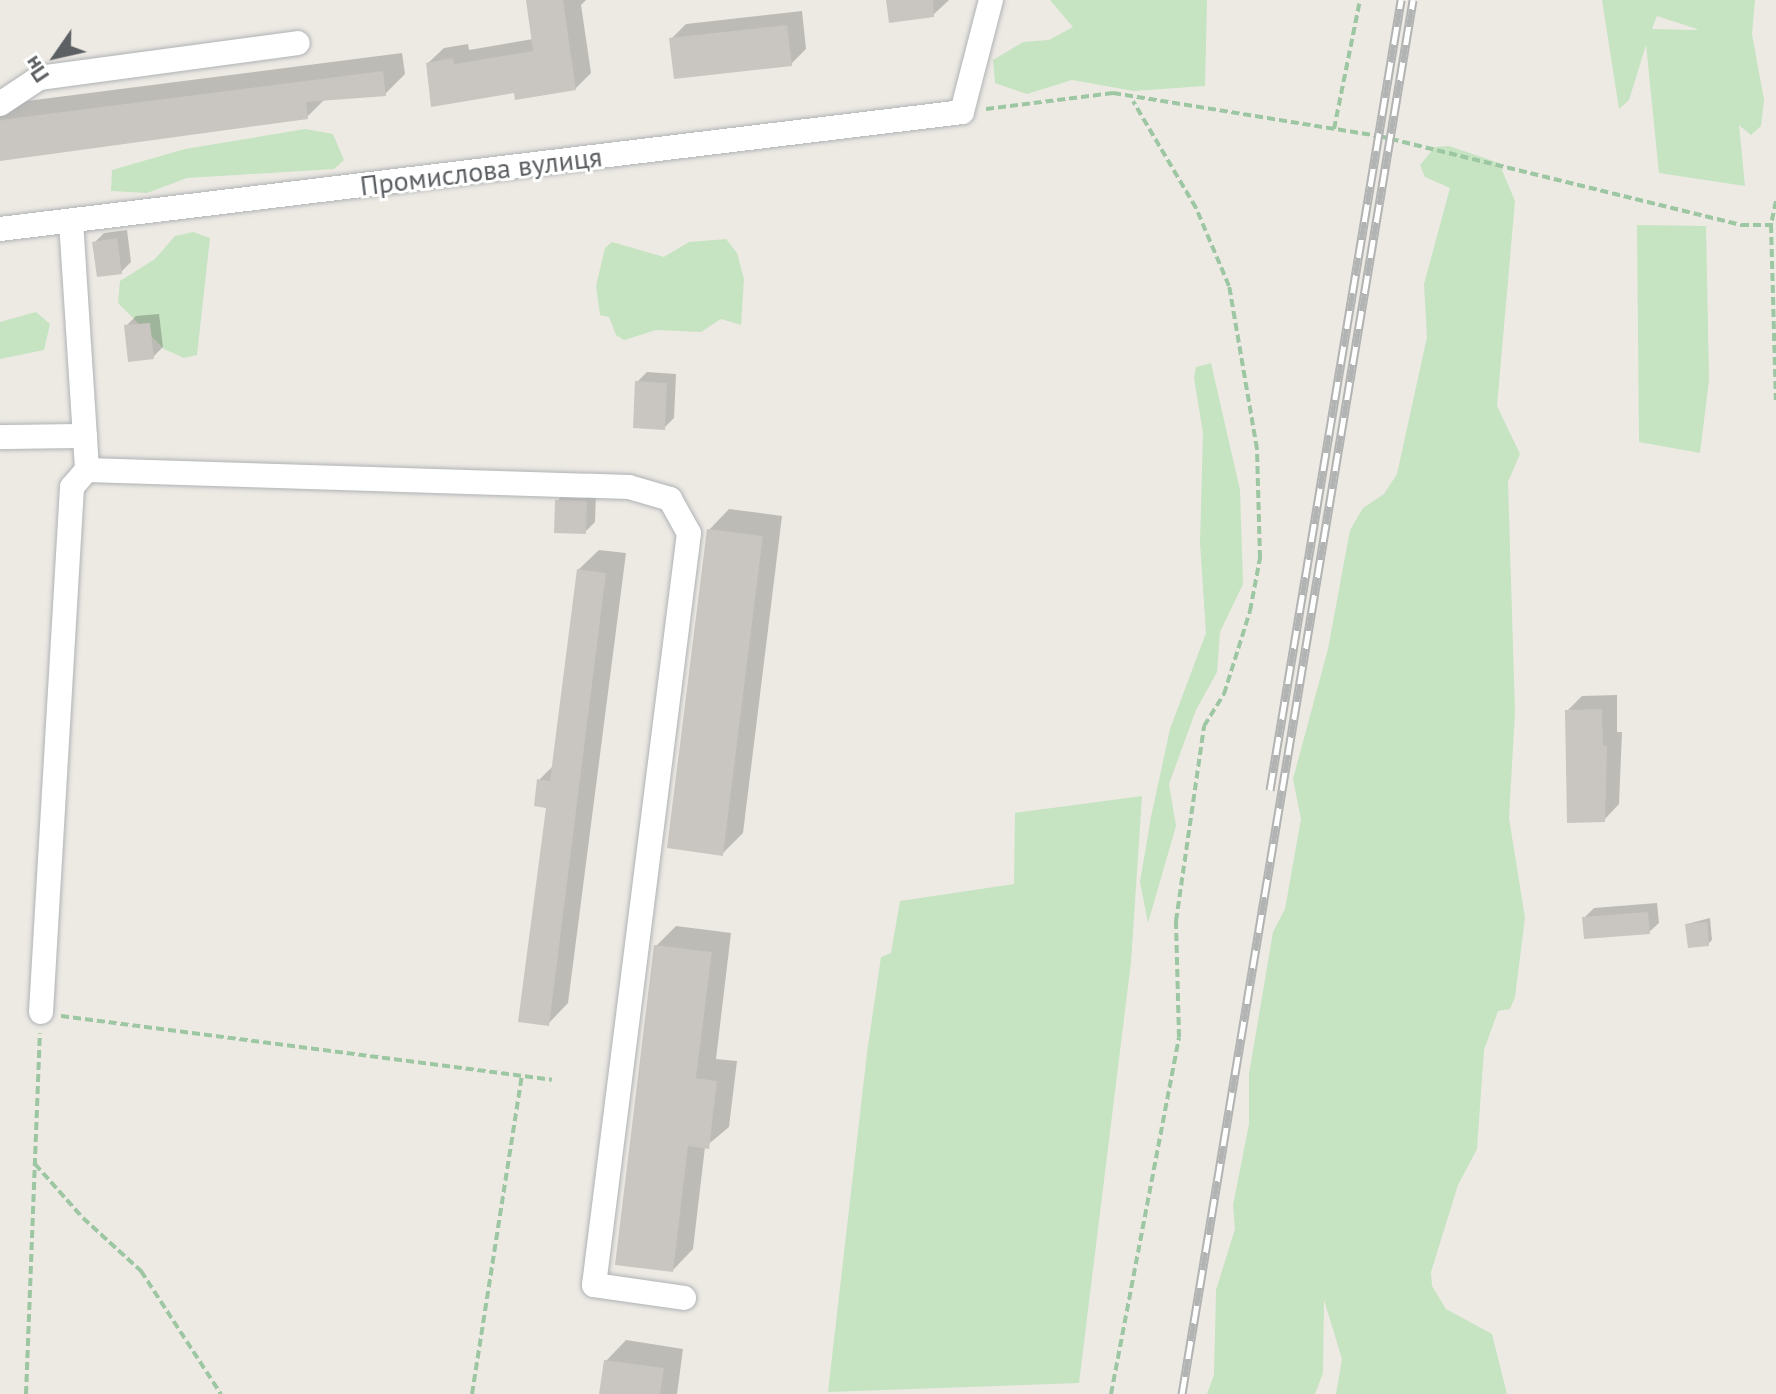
<!DOCTYPE html>
<meta charset="utf-8">
<style>
body{margin:0}
#map{position:relative;width:1776px;height:1394px;overflow:hidden;background:#edeae4;font-family:"PT Sans",sans-serif}
div>[style]{position:absolute}
[style*='--x']{left:calc(var(--x)*1px);top:calc(var(--y)*1px);width:calc(var(--w)*1px);rotate:calc(var(--a)*1deg)}
.green>*{inset:0;background:#c6e3c2}
.shadow>*{inset:0;background:#0003}
.building>*{inset:0;background:#c9c5c0}
.path>*{height:4px;margin-top:-2px;transform-origin:0;background:repeating-linear-gradient(90deg,#9dc6a2 0 8px,transparent 0 12px)}
.roads{filter:drop-shadow(0 0 2px #afb2b5) drop-shadow(0 0 2px #afb2b5)}
.minor>*{height:24px;margin:-12px;padding:0 12px;transform-origin:12px;border-radius:12px;background:#fff}
.rail>*{height:9px;margin-top:-4.5px;transform-origin:0;background:repeating-linear-gradient(90deg,#fff 0 18px,#b2b3b3 0 36px);box-sizing:border-box;border-block:2px solid #b2b3b3}
span{translate:-50% -50%;white-space:nowrap;text-align:center;line-height:1.15;-webkit-text-stroke:6px #fff;paint-order:stroke}
.street-label{font-size:28px;color:#5c6063}
.north{position:absolute;left:16px;top:16px;width:80px;height:80px;-webkit-text-stroke:6px #fff;paint-order:stroke;rotate:236deg;font-size:22px;font-weight:700;line-height:32px;text-align:center;color:#5c6063}
.north::after{content:'';display:block;margin:auto;width:28px;height:36px;background:#5c6063;clip-path:polygon(50% 0,100% 100%,50% 72%,0 100%)}
</style>
<div id="map">
<div class="green">
<div style="clip-path:polygon(1050px 0,1207px 0,1205px 86px,1134px 91px,1072px 80px,1027px 94px,995px 83px,993px 60px,1023px 42px,1049px 40px,1073px 27px)"></div>
<div style="clip-path:polygon(evenodd,1602px 0,1755px 0,1752px 34px,1764px 100px,1761px 126px,1751px 135px,1739px 125px,1745px 186px,1659px 173px,1646px 45px,1629px 100px,1619px 109px,1602px 0,1657px 16px,1697px 29px,1697px 30px,1652px 29px,1657px 16px)"></div>
<div style="clip-path:polygon(305px 129px,333px 134px,344px 160px,334px 169px,187px 178px,147px 193px,111px 191px,112px 170px,185px 149px)"></div>
<div style="clip-path:polygon(1449px 146px,1499px 163px,1515px 201px,1497px 406px,1520px 454px,1508px 482px,1515px 712px,1509px 818px,1525px 918px,1515px 997px,1510px 1009px,1498px 1011px,1484px 1050px,1477px 1149px,1458px 1185px,1431px 1272px,1432px 1286px,1446px 1309px,1492px 1334px,1507px 1394px,1336px 1394px,1342px 1359px,1324px 1300px,1323px 1373px,1315px 1394px,1207px 1394px,1214px 1375px,1216px 1290px,1235px 1229px,1233px 1205px,1249px 1124px,1249px 1074px,1273px 932px,1285px 909px,1301px 819px,1293px 779px,1328px 649px,1350px 530px,1363px 508px,1384px 494px,1397px 474px,1427px 337px,1424px 284px,1450px 188px,1425px 177px,1420px 165px,1435px 147px)"></div>
<div style="clip-path:polygon(1637px 225px,1706px 226px,1709px 380px,1700px 453px,1639px 442px)"></div>
<div style="clip-path:polygon(193px 232px,210px 238px,197px 355px,184px 358px,164px 349px,118px 303px,120px 281px,155px 259px,175px 236px)"></div>
<div style="clip-path:polygon(726px 239px,737px 253px,744px 279px,741px 325px,721px 319px,701px 332px,656px 330px,624px 340px,616px 335px,609px 317px,600px 315px,596px 286px,605px 248px,612px 242px,664px 257px,689px 242px)"></div>
<div style="clip-path:polygon(36px 312px,50px 324px,44px 350px,0 359px,0 322px)"></div>
<div style="clip-path:polygon(1211px 363px,1240px 490px,1243px 584px,1220px 632px,1217px 672px,1196px 710px,1169px 784px,1176px 826px,1148px 923px,1140px 882px,1151px 817px,1170px 729px,1206px 633px,1200px 543px,1203px 433px,1194px 378px,1196px 367px)"></div>
<div style="clip-path:polygon(1142px 796px,1131px 962px,1079px 1383px,828px 1392px,867px 1053px,881px 957px,891px 953px,900px 901px,1014px 884px,1015px 813px)"></div>
</div>
<div class="shadow">
<div style="clip-path:polygon(528px 0,586px 0,581px 5px,591px 73px,575px 89px,515px 91px,428px 63px,444px 48px,468px 44px,469px 50px,533px 39px)"></div>
<div style="clip-path:polygon(888px 0,949px 0,933px 15px)"></div>
<div style="clip-path:polygon(802px 11px,806px 49px,791px 64px,671px 39px,686px 24px)"></div>
<div style="clip-path:polygon(402px 53px,405px 74px,385px 94px,326px 98px,307px 117px,0 159px,0 114px,11px 103px)"></div>
<div style="clip-path:polygon(127px 230px,131px 262px,121px 272px,94px 243px,104px 233px)"></div>
<div style="clip-path:polygon(159px 314px,163px 347px,153px 357px,126px 326px,136px 316px)"></div>
<div style="clip-path:polygon(647px 372px,676px 374px,674px 418px,664px 428px,637px 382px)"></div>
<div style="clip-path:polygon(567px 491px,596px 492px,595px 522px,585px 532px,557px 501px)"></div>
<div style="clip-path:polygon(729px 509px,782px 516px,743px 833px,722px 854px,709px 530px)"></div>
<div style="clip-path:polygon(599px 550px,626px 553px,568px 1003px,548px 1024px,548px 806px,539px 780px,554px 765px,578px 570px)"></div>
<div style="clip-path:polygon(1617px 695px,1617px 732px,1622px 732px,1619px 804px,1604px 820px,1567px 711px,1582px 696px)"></div>
<div style="clip-path:polygon(1657px 903px,1659px 923px,1649px 932px,1584px 918px,1594px 908px)"></div>
<div style="clip-path:polygon(1710px 918px,1712px 940px,1708px 944px,1687px 924px)"></div>
<div style="clip-path:polygon(676px 926px,731px 933px,716px 1059px,737px 1061px,729px 1127px,705px 1147px,693px 1249px,673px 1270px,656px 946px)"></div>
<div style="clip-path:polygon(626px 1340px,683px 1349px,677px 1394px,601px 1394px,606px 1361px)"></div>
</div>
<div class="building">
<div style="clip-path:polygon(526px 0,563px 0,576px 90px,515px 100px,514px 93px,431px 107px,426px 63px,453px 58px,454px 64px,533px 51px)"></div>
<div style="clip-path:polygon(886px 0,933px 0,934px 17px,889px 23px)"></div>
<div style="clip-path:polygon(787px 25px,792px 66px,674px 79px,669px 38px)"></div>
<div style="clip-path:polygon(383px 71px,386px 96px,306px 102px,308px 119px,0 161px,0 120px)"></div>
<div style="clip-path:polygon(117px 238px,122px 274px,97px 277px,92px 242px)"></div>
<div style="clip-path:polygon(150px 323px,154px 359px,128px 362px,124px 325px)"></div>
<div style="clip-path:polygon(635px 381px,667px 383px,665px 430px,633px 428px)"></div>
<div style="clip-path:polygon(555px 500px,587px 501px,586px 534px,554px 533px)"></div>
<div style="clip-path:polygon(707px 529px,763px 536px,723px 856px,667px 848px)"></div>
<div style="clip-path:polygon(577px 569px,606px 573px,549px 1026px,518px 1022px,546px 808px,534px 806px,537px 779px,550px 781px)"></div>
<div style="clip-path:polygon(1602px 709px,1603px 746px,1607px 746px,1605px 822px,1567px 823px,1565px 710px)"></div>
<div style="clip-path:polygon(1648px 912px,1650px 934px,1584px 939px,1582px 917px)"></div>
<div style="clip-path:polygon(1707px 922px,1709px 946px,1688px 948px,1685px 924px)"></div>
<div style="clip-path:polygon(654px 945px,712px 952px,696px 1078px,717px 1081px,709px 1149px,688px 1146px,673px 1272px,615px 1265px)"></div>
<div style="clip-path:polygon(604px 1360px,664px 1368px,660px 1394px,599px 1394px)"></div>
</div>
<div class="path">
<div style="--x:986;--y:109;--w:128;--a:-7.2"></div>
<div style="--x:1113;--y:93;--w:269;--a:9.2"></div>
<div style="--x:1379;--y:136;--w:373;--a:13.8"></div>
<div style="--x:1741;--y:225;--w:35;--a:0"></div>
<div style="--x:1334;--y:129;--w:132;--a:-78.6"></div>
<div style="--x:1776;--y:201;--w:25;--a:102"></div>
<div style="--x:1771;--y:225;--w:175;--a:88.4"></div>
<div style="--x:61;--y:1016;--w:495;--a:7.4"></div>
<div style="--x:35;--y:1164;--w:72;--a:48.4"></div>
<div style="--x:83;--y:1218;--w:79;--a:42.4"></div>
<div style="--x:141;--y:1271;--w:147;--a:57"></div>
<div style="--x:26;--y:1394;--w:361;--a:-87.8"></div>
<div style="--x:472;--y:1394;--w:322;--a:-81.1"></div>
<div style="--x:1111;--y:1394;--w:363;--a:-79.2"></div>
<div style="--x:1179;--y:1037;--w:116;--a:-91.5"></div>
<div style="--x:1176;--y:921;--w:197;--a:-81.8"></div>
<div style="--x:1204;--y:726;--w:38;--a:-58"></div>
<div style="--x:1224;--y:694;--w:87;--a:-72.6"></div>
<div style="--x:1250;--y:611;--w:54;--a:-79.3"></div>
<div style="--x:1260;--y:558;--w:109;--a:-91.6"></div>
<div style="--x:1257;--y:449;--w:165;--a:-99.7"></div>
<div style="--x:1229;--y:286;--w:85;--a:-112.9"></div>
<div style="--x:1196;--y:208;--w:124;--a:-120.5"></div>
</div>
<div class="roads">
<div class="minor">
<div style="--x:0;--y:104;--w:47;--a:-33.7"></div>
<div style="--x:39;--y:78;--w:261;--a:-7.7"></div>
<div style="--x:71;--y:221;--w:250;--a:86.3"></div>
<div style="--x:87;--y:470;--w:542;--a:1.8"></div>
<div style="--x:629;--y:487;--w:43;--a:16.3"></div>
<div style="--x:670;--y:499;--w:39;--a:61"></div>
<div style="--x:689;--y:533;--w:758;--a:97.2"></div>
<div style="--x:594;--y:1285;--w:91;--a:8.2"></div>
<div style="--x:0;--y:229;--w:969;--a:-6.93"></div>
<div style="--x:962;--y:112;--w:116;--a:-75.5"></div>
<div style="--x:0;--y:437;--w:85;--a:-0.7"></div>
<div style="--x:41;--y:1012;--w:526;--a:-86.62"></div>
<div style="--x:72;--y:487;--w:23;--a:-49"></div>
</div>
</div>
<div class="rail">
<div style="--x:1270;--y:790;--w:801;--a:-80.58"></div>
<div style="--x:1182;--y:1394;--w:1413;--a:-80.59"></div>
</div>
<div class="street-label">
<span style="left:481px;top:171px;rotate:-7deg">Промислова вулиця</span>
</div>
<div class="north">Пн</div>
</div>
